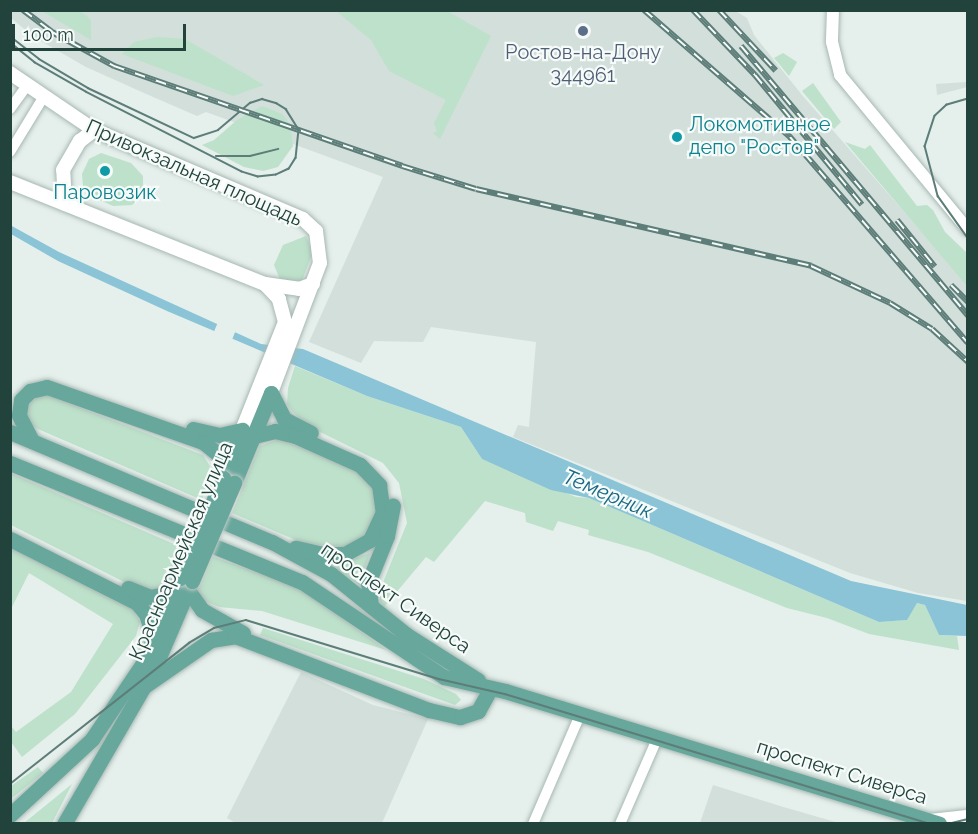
<!DOCTYPE html>
<meta charset="utf-8">
<style>
body{margin:0}
#map{position:relative;width:978px;height:834px;overflow:hidden;background:#e5efeb;font-family:Raleway,sans-serif}
div>[style]{position:absolute}
[style*='--x']{left:calc(var(--x)*1px);top:calc(var(--y)*1px);width:calc(var(--w)*1px);rotate:calc(var(--a)*1deg)}
.built>*{inset:0;background:#d3dfda}
.green>*{inset:0;background:#bde1ca}
.water>*{inset:0;background:#8ac4d6}
.pier>*{inset:0;background:#e5efeb}
.roads{filter:drop-shadow(0 0 2px #a7b8b3) drop-shadow(0 0 2px #a7b8b3)}
.minor>*{height:10px;margin:-5px;padding:0 5px;transform-origin:5px;border-radius:5px;background:#fff}
.tertiary>*{height:12px;margin:-6px;padding:0 6px;transform-origin:6px;border-radius:6px;background:#fff}
.secondary>*{height:14px;margin:-7px;padding:0 7px;transform-origin:7px;border-radius:7px;background:#fff}
.primary>*{height:15px;margin:-7.5px;padding:0 7.5px;transform-origin:7.5px;border-radius:7.5px;background:#67a79c}
.tram>*{height:1.5px;margin:-0.75px;padding:0 0.75px;transform-origin:0.75px;border-radius:0.75px;background:#5d7d78}
.rail>*{height:6px;margin-top:-3px;transform-origin:0;background:repeating-linear-gradient(90deg,#f6fbf9 0 11px,#5d7d78 0 22px);box-sizing:border-box;border-block:2px solid #5d7d78}
.bridges{filter:drop-shadow(0 0 2px #c1cac8) drop-shadow(0 0 2px #c1cac8)}
.primary-bridge>*{height:15px;margin:-7.5px;padding:0 7.5px;transform-origin:7.5px;border-radius:7.5px;background:#67a79c}
.dots>*{width:16px;height:16px;translate:-50% -50%;box-sizing:border-box;border:3px solid #f6fbf9;border-radius:50%}
span{translate:-50% -50%;white-space:nowrap;text-align:center;line-height:1.15;-webkit-text-stroke:4.5px #f6fbf9;paint-order:stroke}
.service-label{font-size:20px;color:#4e5e75}
.culture-label{font-size:20px;color:#0d838f}
.left{translate:0 -50%;text-align:left}
.street-label{font-size:20px;color:#22423c}
.water-label{font-size:21px;color:#186783;font-style:italic}
.frame{position:absolute;inset:0;border:12px solid #22423c;pointer-events:none}
.scale{position:absolute;left:12px;top:24px;width:174px;height:27px;box-sizing:border-box;border:3px solid #22423c;border-top:0;padding-left:8px;font-size:18px;line-height:21px;white-space:nowrap;color:#22423c;-webkit-text-stroke:4px #f6fbf9;paint-order:stroke}
</style>
<div id="map">
<div class="built">
<div style="clip-path:polygon(734px 10px,747px 18px,754px 35px,802px 95px,967px 284px,967px 601px,918px 593px,850px 573px,513px 437px,518px 425px,529px 427px,536px 342px,431px 327px,423px 342px,374px 341px,361px 363px,309px 342px,383px 177px,206px 112px,197px 116px,144px 93px,86px 67px,34px 37px,11px 18px,10px 11px)"></div>
<div style="clip-path:polygon(967px 82px,967px 87px,937px 95px,936px 84px)"></div>
<div style="clip-path:polygon(301px 672px,373px 705px,428px 719px,382px 823px,237px 824px,227px 818px)"></div>
<div style="clip-path:polygon(713px 785px,780px 806px,839px 823px,700px 823px)"></div>
</div>
<div class="green">
<div style="clip-path:polygon(335px 10px,447px 11px,491px 36px,440px 139px,433px 133px,437px 131px,434px 123px,446px 100px,389px 71px,371px 40px)"></div>
<div style="clip-path:polygon(42px 11px,78px 11px,86px 15px,91px 21px,91px 40px)"></div>
<div style="clip-path:polygon(157px 37px,185px 39px,264px 85px,233px 96px,122px 54px,134px 42px)"></div>
<div style="clip-path:polygon(783px 53px,797px 62px,789px 76px,774px 58px)"></div>
<div style="clip-path:polygon(813px 83px,841px 122px,834px 129px,802px 91px)"></div>
<div style="clip-path:polygon(262px 106px,282px 114px,290px 124px,293px 146px,278px 167px,263px 171px,244px 167px,202px 145px,214px 140px,237px 120px)"></div>
<div style="clip-path:polygon(845px 142px,865px 149px,870px 145px,917px 206px,927px 205px,933px 210px,945px 232px,967px 253px,967px 286px)"></div>
<div style="clip-path:polygon(101px 153px,131px 163px,143px 176px,143px 195px,132px 205px,113px 206px,91px 196px,83px 186px,82px 174px,89px 159px)"></div>
<div style="clip-path:polygon(306px 236px,313px 252px,302px 281px,281px 282px,274px 265px,283px 245px)"></div>
<div style="clip-path:polygon(295px 366px,367px 396px,461px 427px,482px 459px,576px 497px,589px 498px,879px 622px,906px 620px,917px 603px,925px 605px,939px 635px,957px 636px,959px 650px,869px 634px,827px 618px,787px 608px,648px 552px,588px 535px,589px 530px,558px 521px,553px 531px,526px 522px,525px 513px,485px 501px,434px 562px,426px 557px,384px 607px,380px 603px,380px 590px,407px 523px,399px 483px,383px 463px,308px 426px,292px 411px,287px 404px,288px 388px)"></div>
<div style="clip-path:polygon(44px 394px,203px 455px,213px 471px,202px 500px,38px 429px,28px 422px,27px 403px)"></div>
<div style="clip-path:polygon(280px 439px,357px 470px,373px 487px,378px 507px,365px 537px,344px 547px,305px 544px,232px 513px,260px 446px)"></div>
<div style="clip-path:polygon(10px 473px,181px 547px,166px 588px,144px 592px,11px 525px)"></div>
<div style="clip-path:polygon(11px 546px,132px 608px,140px 622px,136px 636px,75px 714px,22px 757px,11px 742px,11px 726px,16px 732px,71px 692px,113px 624px,29px 573px,11px 609px)"></div>
<div style="clip-path:polygon(370px 553px,359px 585px,326px 564px,344px 562px)"></div>
<div style="clip-path:polygon(211px 556px,302px 589px,386px 650px,262px 611px,219px 607px,203px 600px,196px 590px)"></div>
<div style="clip-path:polygon(263px 628px,424px 679px,456px 694px,461px 700px,455px 705px,260px 635px)"></div>
<div style="clip-path:polygon(38px 767px,43px 773px,11px 799px,11px 786px)"></div>
<div style="clip-path:polygon(72px 784px,52px 823px,24px 823px)"></div>
</div>
<div class="water">
<div style="clip-path:polygon(10px 225px,59px 252px,261px 344px,303px 349px,851px 581px,967px 605px,967px 636px,939px 635px,925px 605px,917px 603px,907px 620px,879px 622px,589px 498px,551px 490px,482px 459px,461px 427px,367px 396px,167px 311px,58px 261px,11px 234px)"></div>
</div>
<div class="pier">
<div style="clip-path:polygon(218px 322px,236px 330px,231px 342px,213px 334px)"></div>
</div>
<div class="roads">
<div class="minor">
<div style="--x:10;--y:109;--w:29;--a:-54"></div>
<div style="--x:10;--y:152;--w:63;--a:-58.6"></div>
<div style="--x:533;--y:824;--w:119;--a:-66.7"></div>
<div style="--x:620;--y:824;--w:93;--a:-66.5"></div>
</div>
<div class="tertiary">
<div style="--x:833;--y:10;--w:32;--a:92"></div>
<div style="--x:832;--y:42;--w:34;--a:76"></div>
<div style="--x:840;--y:75;--w:201;--a:50.4"></div>
<div style="--x:929;--y:820;--w:39;--a:-6"></div>
</div>
<div class="secondary">
<div style="--x:10;--y:73;--w:102;--a:34.2"></div>
<div style="--x:94;--y:130;--w:227;--a:23.1"></div>
<div style="--x:303;--y:219;--w:18;--a:43"></div>
<div style="--x:316;--y:231;--w:32;--a:83"></div>
<div style="--x:320;--y:263;--w:139;--a:110.7"></div>
<div style="--x:10;--y:182;--w:275;--a:21.8"></div>
<div style="--x:265;--y:284;--w:34;--a:8"></div>
<div style="--x:299;--y:289;--w:15;--a:-20"></div>
<div style="--x:65;--y:204;--w:34;--a:-93"></div>
<div style="--x:63;--y:170;--w:34;--a:-60"></div>
<div style="--x:80;--y:141;--w:18;--a:-38"></div>
<div style="--x:242;--y:430;--w:116;--a:-68.3"></div>
<div style="--x:285;--y:322;--w:24;--a:-105"></div>
<div style="--x:279;--y:299;--w:21;--a:-133"></div>
</div>
<div class="primary">
<div style="--x:271;--y:393;--w:29;--a:63"></div>
<div style="--x:284;--y:419;--w:30;--a:27"></div>
<div style="--x:193;--y:429;--w:28;--a:13"></div>
<div style="--x:220;--y:435;--w:23;--a:-13"></div>
<div style="--x:10;--y:432;--w:284;--a:22.8"></div>
<div style="--x:272;--y:542;--w:67;--a:28.5"></div>
<div style="--x:331;--y:574;--w:97;--a:38.8"></div>
<div style="--x:407;--y:635;--w:84;--a:32.4"></div>
<div style="--x:254;--y:436;--w:22;--a:-13"></div>
<div style="--x:275;--y:431;--w:21;--a:14"></div>
<div style="--x:295;--y:436;--w:71;--a:24"></div>
<div style="--x:360;--y:465;--w:28;--a:46"></div>
<div style="--x:379;--y:485;--w:27;--a:82"></div>
<div style="--x:383;--y:512;--w:31;--a:115"></div>
<div style="--x:370;--y:540;--w:29;--a:151"></div>
<div style="--x:345;--y:554;--w:22;--a:180"></div>
<div style="--x:323;--y:554;--w:28;--a:-167"></div>
<div style="--x:32;--y:441;--w:29;--a:-117"></div>
<div style="--x:19;--y:415;--w:15;--a:-82"></div>
<div style="--x:21;--y:400;--w:13;--a:-45"></div>
<div style="--x:30;--y:391;--w:17;--a:-13"></div>
<div style="--x:47;--y:387;--w:165;--a:19.4"></div>
<div style="--x:203;--y:442;--w:22;--a:39"></div>
<div style="--x:220;--y:456;--w:16;--a:68"></div>
<div style="--x:10;--y:463;--w:315;--a:22.2"></div>
<div style="--x:302;--y:582;--w:171;--a:33.8"></div>
<div style="--x:444;--y:677;--w:63;--a:12.9"></div>
<div style="--x:505;--y:691;--w:454;--a:17"></div>
<div style="--x:224;--y:475;--w:48;--a:-68.2"></div>
<div style="--x:234;--y:483;--w:97;--a:-67.7"></div>
<div style="--x:10;--y:539;--w:142;--a:26.7"></div>
<div style="--x:137;--y:603;--w:14;--a:51"></div>
<div style="--x:146;--y:614;--w:25;--a:72"></div>
<div style="--x:128;--y:588;--w:24;--a:22"></div>
<div style="--x:150;--y:597;--w:24;--a:-12"></div>
<div style="--x:188;--y:590;--w:24;--a:55"></div>
<div style="--x:202;--y:610;--w:47;--a:29.3"></div>
<div style="--x:371;--y:606;--w:23;--a:-97"></div>
<div style="--x:368;--y:583;--w:51;--a:-68"></div>
<div style="--x:387;--y:536;--w:31;--a:-79"></div>
<div style="--x:143;--y:687;--w:83;--a:-34.7"></div>
<div style="--x:211;--y:640;--w:24;--a:-9"></div>
<div style="--x:235;--y:636;--w:208;--a:20.9"></div>
<div style="--x:429;--y:710;--w:32;--a:13"></div>
<div style="--x:460;--y:717;--w:19;--a:-18"></div>
<div style="--x:478;--y:711;--w:26;--a:-61"></div>
<div style="--x:10;--y:815;--w:112;--a:-42.8"></div>
<div style="--x:92;--y:739;--w:92;--a:-56.1"></div>
<div style="--x:143;--y:663;--w:93;--a:-66.5"></div>
<div style="--x:64;--y:824;--w:179;--a:-59.9"></div>
<div style="--x:154;--y:669;--w:91;--a:-66.8"></div>
</div>
</div>
<div class="tram">
<div style="--x:10;--y:36;--w:37;--a:38"></div>
<div style="--x:39;--y:59;--w:57;--a:30.6"></div>
<div style="--x:88;--y:88;--w:117;--a:25.3"></div>
<div style="--x:194;--y:138;--w:25;--a:-18"></div>
<div style="--x:218;--y:130;--w:42;--a:-40.2"></div>
<div style="--x:250;--y:103;--w:13;--a:-18"></div>
<div style="--x:262;--y:99;--w:15;--a:16"></div>
<div style="--x:276;--y:103;--w:12;--a:31"></div>
<div style="--x:286;--y:109;--w:25;--a:58"></div>
<div style="--x:299;--y:130;--w:28;--a:96"></div>
<div style="--x:296;--y:158;--w:13;--a:122"></div>
<div style="--x:289;--y:169;--w:14;--a:155"></div>
<div style="--x:276;--y:175;--w:18;--a:174"></div>
<div style="--x:258;--y:177;--w:17;--a:-163"></div>
<div style="--x:242;--y:172;--w:175;--a:-152.9"></div>
<div style="--x:86;--y:92;--w:59;--a:-150.4"></div>
<div style="--x:35;--y:63;--w:32;--a:-141"></div>
<div style="--x:968;--y:99;--w:22;--a:164"></div>
<div style="--x:947;--y:105;--w:16;--a:137"></div>
<div style="--x:935;--y:116;--w:32;--a:108"></div>
<div style="--x:925;--y:146;--w:52;--a:75.4"></div>
<div style="--x:938;--y:196;--w:52;--a:54.5"></div>
<div style="--x:216;--y:156;--w:34;--a:0"></div>
<div style="--x:250;--y:156;--w:29;--a:-14"></div>
<div style="--x:10;--y:784;--w:228;--a:-38.2"></div>
<div style="--x:189;--y:643;--w:29;--a:-31"></div>
<div style="--x:214;--y:628;--w:33;--a:-14"></div>
<div style="--x:246;--y:620;--w:202;--a:17"></div>
<div style="--x:439;--y:679;--w:68;--a:12.8"></div>
<div style="--x:505;--y:694;--w:441;--a:17"></div>
<div style="--x:927;--y:823;--w:25;--a:0"></div>
<div style="--x:952;--y:823;--w:16;--a:-14"></div>
</div>
<div class="rail">
<div style="--x:23;--y:10;--w:36;--a:37"></div>
<div style="--x:52;--y:32;--w:71;--a:28.7"></div>
<div style="--x:114;--y:66;--w:305;--a:19.1"></div>
<div style="--x:402;--y:166;--w:77;--a:17.3"></div>
<div style="--x:476;--y:189;--w:344;--a:12.9"></div>
<div style="--x:811;--y:266;--w:87;--a:25.1"></div>
<div style="--x:890;--y:303;--w:49;--a:31.8"></div>
<div style="--x:932;--y:329;--w:49;--a:42.5"></div>
<div style="--x:644;--y:10;--w:194;--a:41"></div>
<div style="--x:790;--y:137;--w:272;--a:49.2"></div>
<div style="--x:693;--y:10;--w:90;--a:46.4"></div>
<div style="--x:755;--y:75;--w:168;--a:50.5"></div>
<div style="--x:719;--y:10;--w:83;--a:46.9"></div>
<div style="--x:741;--y:46;--w:353;--a:49.9"></div>
<div style="--x:897;--y:220;--w:60;--a:51"></div>
<div style="--x:951;--y:285;--w:24;--a:45"></div>
</div>
<div class="bridges">
<div class="primary-bridge">
<div style="--x:180;--y:578;--w:109;--a:-66.7"></div>
<div style="--x:192;--y:581;--w:107;--a:-66.8"></div>
</div>
</div>
<div class="dots">
<div style="left:583px;top:31px;background:#5c6f8a"></div>
<div style="left:677px;top:137px;background:#0f9aa8"></div>
<div style="left:105px;top:171px;background:#0f9aa8"></div>
</div>
<div class="service-label">
<span style="left:583px;top:64px">Ростов-на-Дону<br>344961</span>
</div>
<div class="culture-label">
<span class="left" style="left:689px;top:136px">Локомотивное<br>депо "Ростов"</span>
<span style="left:105px;top:192px">Паровозик</span>
</div>
<div class="street-label">
<span style="left:194px;top:173px;rotate:24deg">Привокзальная площадь</span>
<span style="left:181px;top:551px;rotate:-67deg">Красноармейская улица</span>
<span style="left:396px;top:598px;rotate:35deg">проспект Сиверса</span>
<span style="left:842px;top:772px;rotate:17deg">проспект Сиверса</span>
</div>
<div class="water-label">
<span style="left:608px;top:494px;rotate:23deg">Темерник</span>
</div>
<div class="frame"></div>
<div class="scale">100 m</div>
</div>
